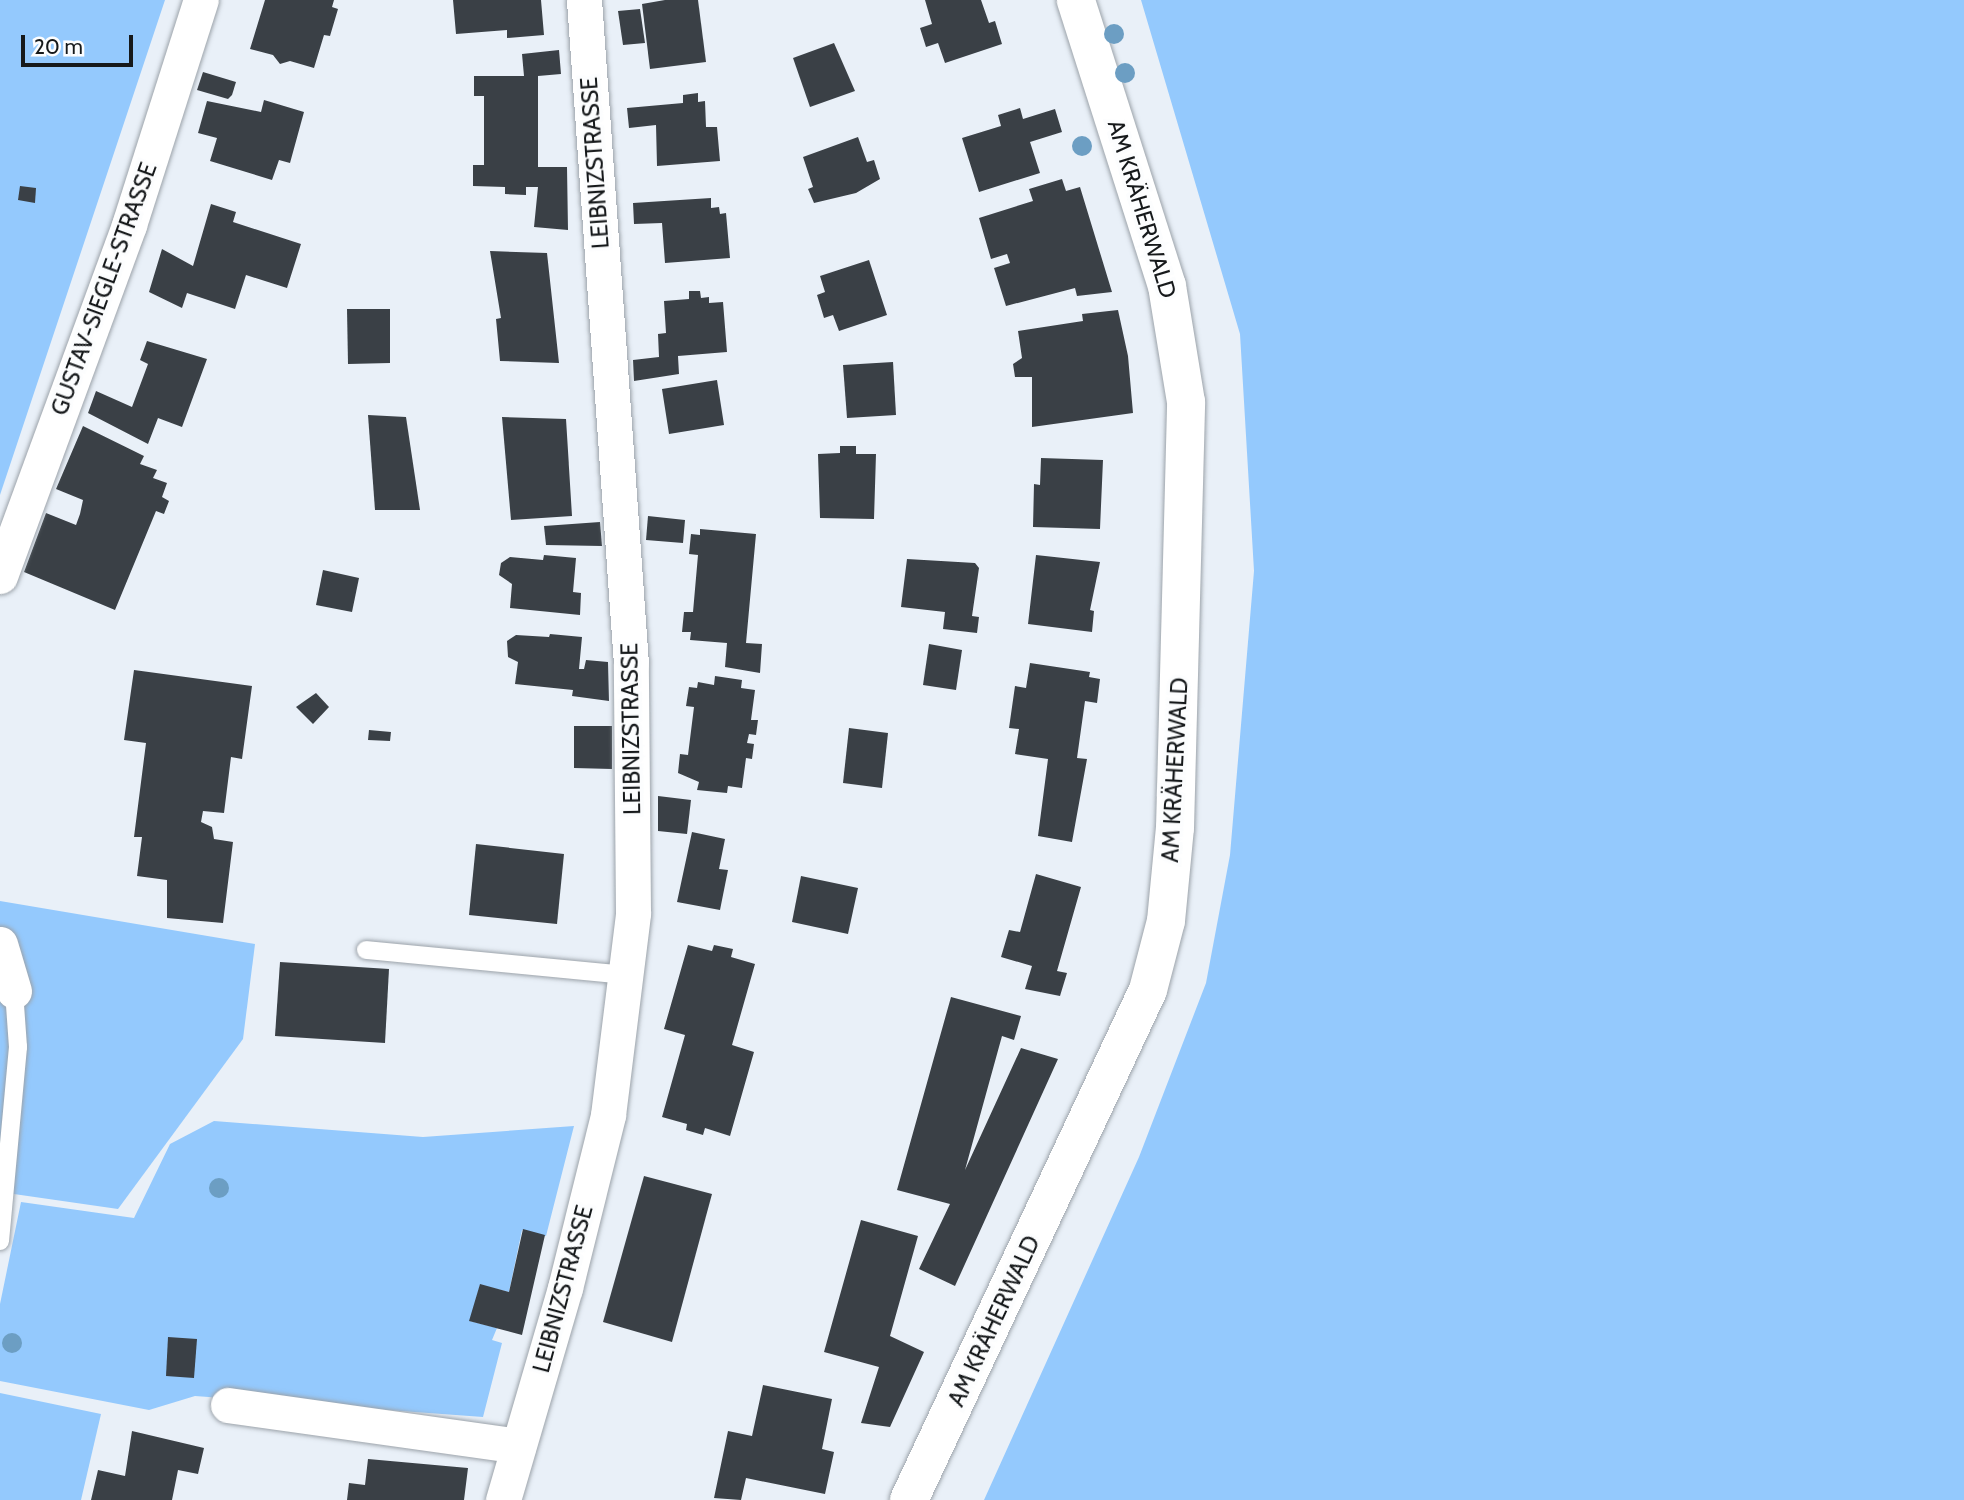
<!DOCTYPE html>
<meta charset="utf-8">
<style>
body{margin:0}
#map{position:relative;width:1964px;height:1500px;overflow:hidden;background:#e9f0f8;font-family:Cabin,sans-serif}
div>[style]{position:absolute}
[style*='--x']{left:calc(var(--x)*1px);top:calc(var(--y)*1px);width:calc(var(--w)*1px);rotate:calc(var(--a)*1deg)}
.green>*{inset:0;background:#94c9fd}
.building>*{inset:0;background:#3a4046}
.roads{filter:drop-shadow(0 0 2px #9ca3aa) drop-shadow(0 0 2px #9ca3aa)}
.lane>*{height:18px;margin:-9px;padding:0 9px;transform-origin:9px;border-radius:9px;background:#fff}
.street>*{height:35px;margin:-17.5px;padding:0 17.5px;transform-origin:17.5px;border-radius:17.5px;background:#fff}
.secondary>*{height:38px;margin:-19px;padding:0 19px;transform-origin:19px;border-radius:19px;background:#fff}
.trees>*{width:20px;height:20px;margin:-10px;border-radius:50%;background:#6c9ec3}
span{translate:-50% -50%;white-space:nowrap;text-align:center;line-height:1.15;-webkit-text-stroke:7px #fcfdfe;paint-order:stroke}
.street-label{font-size:23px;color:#16191b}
.scale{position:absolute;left:21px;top:35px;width:112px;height:32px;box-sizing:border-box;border:4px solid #16191b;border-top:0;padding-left:9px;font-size:21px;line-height:24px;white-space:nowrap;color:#16191b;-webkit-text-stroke:5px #fcfdfe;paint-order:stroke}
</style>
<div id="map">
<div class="green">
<div style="clip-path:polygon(0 0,165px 0,0 495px)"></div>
<div style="clip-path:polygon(1141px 0,1964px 0,1964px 1500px,984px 1500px,1139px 1157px,1206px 983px,1230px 855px,1254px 571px,1240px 334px)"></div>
<div style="clip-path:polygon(0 901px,255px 944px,243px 1039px,118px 1209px,0 1192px)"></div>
<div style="clip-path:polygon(214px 1121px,423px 1137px,574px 1126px,546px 1236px,522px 1230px,509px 1292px,480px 1285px,470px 1321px,497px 1328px,492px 1340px,502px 1343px,483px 1417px,195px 1396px,149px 1410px,0 1381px,0 1304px,21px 1202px,134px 1218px,170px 1144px)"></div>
<div style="clip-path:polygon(0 1393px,101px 1414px,81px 1500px,0 1500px)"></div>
</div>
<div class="building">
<div style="clip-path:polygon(265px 0,334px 0,332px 7px,338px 9px,330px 36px,324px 35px,314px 68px,290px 61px,280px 64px,273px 55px,250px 49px)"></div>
<div style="clip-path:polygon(453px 0,541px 0,544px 35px,507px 38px,507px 30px,456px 34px)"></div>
<div style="clip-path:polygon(665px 0,698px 0,706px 62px,650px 69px,642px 4px)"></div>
<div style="clip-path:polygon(925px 0,981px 0,989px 23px,995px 21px,1002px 44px,945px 63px,938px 43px,926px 47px,920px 28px,932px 24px)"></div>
<div style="clip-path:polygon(640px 9px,645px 43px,623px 45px,618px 11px)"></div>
<div style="clip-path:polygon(834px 43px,855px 91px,810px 107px,793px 58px)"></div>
<div style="clip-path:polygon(559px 50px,561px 74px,538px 76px,538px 167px,567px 167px,568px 230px,534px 227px,538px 187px,526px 187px,526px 195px,505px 194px,505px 187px,473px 186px,473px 165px,484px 165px,484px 96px,474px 96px,474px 76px,524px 76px,522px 54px)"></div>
<div style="clip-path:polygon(203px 72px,236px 82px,232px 95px,228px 99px,197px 90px)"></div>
<div style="clip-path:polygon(698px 93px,698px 102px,705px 101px,706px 127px,717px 127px,720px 161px,657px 166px,656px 125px,629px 128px,627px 108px,683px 103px,683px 95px)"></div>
<div style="clip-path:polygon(264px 100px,304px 112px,290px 163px,279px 160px,272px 180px,210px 161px,217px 138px,198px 133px,207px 101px,261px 112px)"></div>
<div style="clip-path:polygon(1020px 108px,1023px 119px,1055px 109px,1062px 132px,1030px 142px,1040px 173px,979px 192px,962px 138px,1001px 126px,998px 115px)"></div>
<div style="clip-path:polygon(858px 137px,867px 162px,874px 160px,880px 179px,856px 193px,814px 203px,808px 189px,813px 187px,803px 157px)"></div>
<div style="clip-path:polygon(1062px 179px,1066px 191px,1080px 187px,1112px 292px,1077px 296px,1075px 288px,1006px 306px,994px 268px,1010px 263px,1007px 254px,991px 259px,979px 218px,1033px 201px,1029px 189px)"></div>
<div style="clip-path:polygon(20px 186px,36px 188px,35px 203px,18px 200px)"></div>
<div style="clip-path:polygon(711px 198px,711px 208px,719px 207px,720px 214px,726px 213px,730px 258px,665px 263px,662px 223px,634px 224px,633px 203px)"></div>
<div style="clip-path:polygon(211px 204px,236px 212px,233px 222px,301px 244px,287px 288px,246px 275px,235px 309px,187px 293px,182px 308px,149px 292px,162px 249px,193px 266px)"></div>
<div style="clip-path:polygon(490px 251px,547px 253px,559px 363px,500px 361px,496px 319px,501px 318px)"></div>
<div style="clip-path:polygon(869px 260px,887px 315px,839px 331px,833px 315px,824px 318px,817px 295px,825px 292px,820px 276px)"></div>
<div style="clip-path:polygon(689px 291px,700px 291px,701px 298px,709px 297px,709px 303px,723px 302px,727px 352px,678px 356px,679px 374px,634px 381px,633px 360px,659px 357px,658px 334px,666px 333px,664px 301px,689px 299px)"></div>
<div style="clip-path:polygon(347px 309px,390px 309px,390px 363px,348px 364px)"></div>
<div style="clip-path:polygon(1118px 310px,1128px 356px,1133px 413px,1032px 427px,1032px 377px,1015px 377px,1013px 364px,1022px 358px,1018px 331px,1083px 321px,1082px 314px)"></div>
<div style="clip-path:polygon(147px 341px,207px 359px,182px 427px,158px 418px,148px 444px,88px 413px,96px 391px,132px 407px,148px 364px,140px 360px)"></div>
<div style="clip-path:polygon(893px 362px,896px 415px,847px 418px,843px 365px)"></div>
<div style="clip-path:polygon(717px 380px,724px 425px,669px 434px,662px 389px)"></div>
<div style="clip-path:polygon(368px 415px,406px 417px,420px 510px,375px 510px)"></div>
<div style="clip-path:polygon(502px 417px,566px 419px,572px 516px,511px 520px)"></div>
<div style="clip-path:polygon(83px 426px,144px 456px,140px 464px,157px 470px,153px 478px,167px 483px,162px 497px,169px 501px,164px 514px,156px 511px,115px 610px,24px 572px,46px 513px,76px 525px,80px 514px,83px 500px,56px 489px)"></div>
<div style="clip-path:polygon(840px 446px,856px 446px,856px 454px,876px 454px,874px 519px,820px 518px,818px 454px,840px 453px)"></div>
<div style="clip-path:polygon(1041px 458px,1103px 460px,1100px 529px,1033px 527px,1034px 484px,1040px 485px)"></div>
<div style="clip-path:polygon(648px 516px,685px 520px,683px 543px,646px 540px)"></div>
<div style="clip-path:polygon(600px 522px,602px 546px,546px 545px,544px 526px)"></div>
<div style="clip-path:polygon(700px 529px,756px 534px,746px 643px,762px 644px,760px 673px,725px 667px,727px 643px,690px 640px,691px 632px,682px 632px,684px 612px,693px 612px,698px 555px,689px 554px,691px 534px,700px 535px)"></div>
<div style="clip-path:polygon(544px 555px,576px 558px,573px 592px,581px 593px,580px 615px,510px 608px,512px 584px,499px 575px,501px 563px,510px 557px,543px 560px)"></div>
<div style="clip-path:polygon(1036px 555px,1100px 562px,1090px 610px,1094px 611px,1092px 632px,1028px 624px)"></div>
<div style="clip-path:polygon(907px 559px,975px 563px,979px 568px,972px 616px,979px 617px,977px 633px,943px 629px,945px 612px,901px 607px)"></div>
<div style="clip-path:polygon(323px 570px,359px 578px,352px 612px,316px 605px)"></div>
<div style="clip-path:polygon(550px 634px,582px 637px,579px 669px,584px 669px,586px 660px,608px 662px,609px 701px,572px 696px,573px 690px,515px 684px,518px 662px,508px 657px,507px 641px,516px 635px,549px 637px)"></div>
<div style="clip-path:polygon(929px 644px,962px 650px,956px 690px,923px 685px)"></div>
<div style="clip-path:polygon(1030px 663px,1090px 672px,1089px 677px,1100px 679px,1097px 703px,1085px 701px,1077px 758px,1087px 759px,1072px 842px,1038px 836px,1048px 759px,1015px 754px,1019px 729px,1009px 728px,1015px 686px,1026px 688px)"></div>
<div style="clip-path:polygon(134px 670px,252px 686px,242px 759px,231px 757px,224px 813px,203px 811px,201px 822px,212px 827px,214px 839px,233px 842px,223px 923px,167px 918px,167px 880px,137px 876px,142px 837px,134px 837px,146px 743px,124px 740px)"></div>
<div style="clip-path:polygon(715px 676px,742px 680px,741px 688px,755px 690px,751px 720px,758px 720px,756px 735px,749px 734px,747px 743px,754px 744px,752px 759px,746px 758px,742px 788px,728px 786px,727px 793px,697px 790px,699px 782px,678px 773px,680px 754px,688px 755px,694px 707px,686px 706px,689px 687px,697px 688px,698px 682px,714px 685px)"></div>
<div style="clip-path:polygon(316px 693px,329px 707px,313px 724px,296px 707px)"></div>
<div style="clip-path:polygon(574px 726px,612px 726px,612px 769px,574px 768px)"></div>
<div style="clip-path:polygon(849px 728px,888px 733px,882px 788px,843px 783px)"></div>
<div style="clip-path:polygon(369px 730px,391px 732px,390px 741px,368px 740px)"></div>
<div style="clip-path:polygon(658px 796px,691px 800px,687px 834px,658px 831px)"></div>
<div style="clip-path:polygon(692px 832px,725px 839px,719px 869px,728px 870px,720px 910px,677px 902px)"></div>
<div style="clip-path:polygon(476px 844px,564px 854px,557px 924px,469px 915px)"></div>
<div style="clip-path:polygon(1036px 874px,1081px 887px,1057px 971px,1067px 973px,1060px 996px,1025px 989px,1032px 966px,1001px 957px,1009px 930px,1020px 932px)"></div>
<div style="clip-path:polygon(801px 876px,858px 888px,848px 934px,792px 922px)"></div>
<div style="clip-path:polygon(688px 945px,712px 951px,714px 945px,733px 949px,731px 957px,755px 964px,732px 1045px,754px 1052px,730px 1136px,705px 1128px,703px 1135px,686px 1130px,687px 1124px,662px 1117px,685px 1035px,664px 1029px)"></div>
<div style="clip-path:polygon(280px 962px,389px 969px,385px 1043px,275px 1036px)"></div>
<div style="clip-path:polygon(951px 997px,1021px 1016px,1014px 1040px,1002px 1036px,965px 1170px,1021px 1048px,1058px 1059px,955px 1286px,919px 1269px,950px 1204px,897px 1190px)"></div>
<div style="clip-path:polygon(644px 1176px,712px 1194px,672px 1342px,603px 1322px)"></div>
<div style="clip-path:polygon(861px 1220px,918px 1236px,890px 1336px,924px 1352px,890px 1427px,861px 1423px,879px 1367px,824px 1352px)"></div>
<div style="clip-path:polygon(523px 1229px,545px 1235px,522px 1335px,469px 1321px,480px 1284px,509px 1292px)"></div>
<div style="clip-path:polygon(168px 1337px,197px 1339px,194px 1378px,166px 1376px)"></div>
<div style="clip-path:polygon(763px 1385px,832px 1399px,822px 1449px,834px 1452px,825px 1494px,746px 1478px,741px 1500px,714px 1498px,728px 1431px,752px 1436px)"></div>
<div style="clip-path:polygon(132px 1431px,204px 1448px,198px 1474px,178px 1470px,172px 1500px,91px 1500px,98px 1470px,125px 1476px)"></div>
<div style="clip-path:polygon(368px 1459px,468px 1468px,464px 1500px,347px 1500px,349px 1483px,365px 1485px)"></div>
</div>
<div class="roads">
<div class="lane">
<div style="--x:366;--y:950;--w:260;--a:5.5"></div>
<div style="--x:0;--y:1241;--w:195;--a:-84.7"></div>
<div style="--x:18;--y:1047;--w:56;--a:-94.1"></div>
</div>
<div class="street">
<div style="--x:0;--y:576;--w:374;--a:-69.8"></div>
<div style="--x:129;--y:225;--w:236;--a:-72.3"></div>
<div style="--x:0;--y:944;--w:49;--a:73.4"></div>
<div style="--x:228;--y:1405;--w:293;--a:8"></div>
<div style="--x:503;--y:1500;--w:221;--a:-73.7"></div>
<div style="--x:565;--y:1288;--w:178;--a:-76"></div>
<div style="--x:608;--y:1115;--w:204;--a:-82.9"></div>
<div style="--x:633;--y:913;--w:249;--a:-90.5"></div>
<div style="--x:631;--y:664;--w:666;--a:-94.05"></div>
</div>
<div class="secondary">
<div style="--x:909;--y:1500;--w:563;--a:-64.89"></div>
<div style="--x:1148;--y:990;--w:71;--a:-75.4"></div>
<div style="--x:1166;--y:921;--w:93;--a:-84.5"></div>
<div style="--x:1175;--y:828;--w:426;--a:-88.5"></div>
<div style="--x:1186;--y:402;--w:118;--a:-99.3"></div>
<div style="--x:1167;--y:286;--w:300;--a:-107.7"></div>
</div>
</div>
<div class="trees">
<div style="left:1114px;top:34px"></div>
<div style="left:1125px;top:73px"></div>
<div style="left:1082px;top:146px"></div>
<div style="left:219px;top:1188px"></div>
<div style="left:12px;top:1343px"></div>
</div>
<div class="street-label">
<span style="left:595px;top:163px;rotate:-94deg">LEIBNIZSTRASSE</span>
<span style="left:1142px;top:209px;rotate:73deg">AM KRÄHERWALD</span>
<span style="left:104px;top:289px;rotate:-70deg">GUSTAV-SIEGLE-STRASSE</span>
<span style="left:631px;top:729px;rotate:-91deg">LEIBNIZSTRASSE</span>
<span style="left:1175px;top:770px;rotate:-87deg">AM KRÄHERWALD</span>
<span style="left:563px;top:1289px;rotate:-75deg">LEIBNIZSTRASSE</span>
<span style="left:994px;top:1321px;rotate:-65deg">AM KRÄHERWALD</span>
</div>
<div class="scale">20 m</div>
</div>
